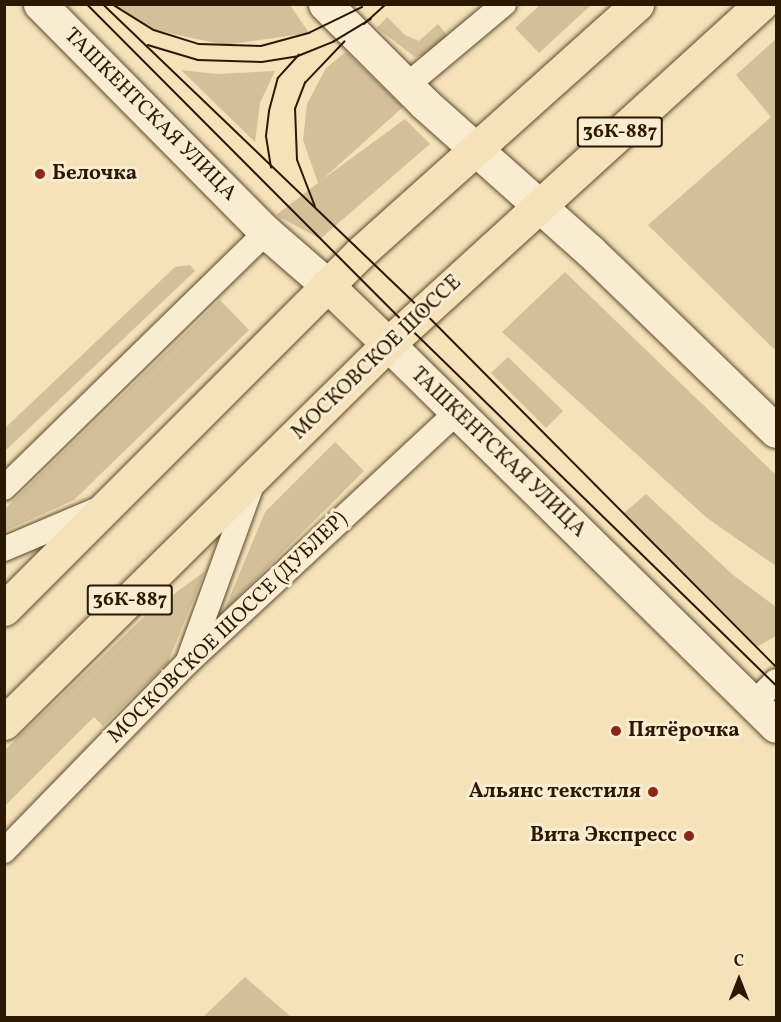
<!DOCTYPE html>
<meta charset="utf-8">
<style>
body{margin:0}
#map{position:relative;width:781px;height:1022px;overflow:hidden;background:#f5e2b8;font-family:Vollkorn,serif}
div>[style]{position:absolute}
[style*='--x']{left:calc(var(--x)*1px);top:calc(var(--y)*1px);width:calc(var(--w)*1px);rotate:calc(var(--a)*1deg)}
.green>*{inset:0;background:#d3c099}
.roads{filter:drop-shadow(0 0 2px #5e4a2e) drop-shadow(0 0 2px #5e4a2e)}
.minor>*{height:24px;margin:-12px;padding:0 12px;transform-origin:12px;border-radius:12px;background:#f8ecd1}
.secondary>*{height:33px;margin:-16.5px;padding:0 16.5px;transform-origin:16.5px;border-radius:16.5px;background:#f8ecd1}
.primary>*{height:33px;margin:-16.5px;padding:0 16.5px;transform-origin:16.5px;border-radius:16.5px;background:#f5e2b8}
.tram>*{height:1.5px;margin:-0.75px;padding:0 0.75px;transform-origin:0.75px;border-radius:0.75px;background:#2c1800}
.dots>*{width:16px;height:16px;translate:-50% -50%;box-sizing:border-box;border:3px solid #f8ecd1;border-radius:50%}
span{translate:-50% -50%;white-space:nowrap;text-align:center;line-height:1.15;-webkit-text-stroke:6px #f8ecd1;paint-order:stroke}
.shield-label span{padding:2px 4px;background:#f8ecd1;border:2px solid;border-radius:4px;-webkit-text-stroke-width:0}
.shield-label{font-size:20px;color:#2c1800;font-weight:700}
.street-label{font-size:21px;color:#2c1800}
.poi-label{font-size:21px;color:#2c1800;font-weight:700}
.left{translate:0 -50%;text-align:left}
.right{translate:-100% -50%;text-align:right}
.frame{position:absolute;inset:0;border:6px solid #2c1800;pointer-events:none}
.north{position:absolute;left:709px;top:950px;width:60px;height:60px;-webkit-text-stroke:4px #f8ecd1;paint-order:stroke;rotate:0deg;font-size:16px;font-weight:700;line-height:24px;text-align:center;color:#2c1800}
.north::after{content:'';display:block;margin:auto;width:21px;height:27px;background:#2c1800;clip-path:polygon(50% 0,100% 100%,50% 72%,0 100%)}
</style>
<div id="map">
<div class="green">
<div style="clip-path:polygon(112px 5px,290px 5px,309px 33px,225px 45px,154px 30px)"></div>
<div style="clip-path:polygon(540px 5px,540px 4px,591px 5px,539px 53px,515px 28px)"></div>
<div style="clip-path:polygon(387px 17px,405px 35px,419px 41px,438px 24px,449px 38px,431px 54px,415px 57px,377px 28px)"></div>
<div style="clip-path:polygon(776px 39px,776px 351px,648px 225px,771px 117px,736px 75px)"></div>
<div style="clip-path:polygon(346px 52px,403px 107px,323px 179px,405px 119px,430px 144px,320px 239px,276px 215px,318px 183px,303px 140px,307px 104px,326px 68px)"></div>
<div style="clip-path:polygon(181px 70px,217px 74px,275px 71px,260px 103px,255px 142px)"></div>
<div style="clip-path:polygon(190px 265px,195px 271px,5px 451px,5px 428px,175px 267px)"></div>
<div style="clip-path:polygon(565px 272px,776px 475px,776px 566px,707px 518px,502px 332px)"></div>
<div style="clip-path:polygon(220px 300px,249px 330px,74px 500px,5px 531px,5px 509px)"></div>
<div style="clip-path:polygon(508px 357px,563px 411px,546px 428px,491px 373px)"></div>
<div style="clip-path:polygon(335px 442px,364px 471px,224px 611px,265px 512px)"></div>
<div style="clip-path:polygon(646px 494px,733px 575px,776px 607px,776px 636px,757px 647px,623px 514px)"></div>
<div style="clip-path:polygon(205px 571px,168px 662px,103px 726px,94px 717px,5px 806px,5px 750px,146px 615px)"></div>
<div style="clip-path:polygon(245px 977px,291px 1017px,203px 1017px)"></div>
</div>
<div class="roads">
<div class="minor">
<div style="--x:406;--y:86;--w:128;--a:-39.9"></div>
<div style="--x:4;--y:488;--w:366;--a:-44.3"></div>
<div style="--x:4;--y:549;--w:100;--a:-23"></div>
<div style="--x:189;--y:658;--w:187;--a:-70"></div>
<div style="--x:754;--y:703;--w:31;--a:-45"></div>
<div style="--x:4;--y:851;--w:262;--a:-45.8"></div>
<div style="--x:187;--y:663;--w:370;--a:-42.9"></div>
</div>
<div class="secondary">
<div style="--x:40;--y:4;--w:321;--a:45.3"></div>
<div style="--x:266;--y:232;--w:81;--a:41"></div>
<div style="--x:325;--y:4;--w:141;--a:45"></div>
<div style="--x:425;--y:104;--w:220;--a:41.7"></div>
<div style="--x:589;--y:250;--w:260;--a:44.1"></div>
<div style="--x:388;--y:344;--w:544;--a:44.55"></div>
</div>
<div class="primary">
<div style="--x:327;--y:285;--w:85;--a:44"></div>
<div style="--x:4;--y:609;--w:505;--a:-45"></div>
<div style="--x:361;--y:252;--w:371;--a:-41.9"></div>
<div style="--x:4;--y:723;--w:540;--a:-44.62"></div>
<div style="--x:388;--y:344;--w:505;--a:-42.35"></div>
</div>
</div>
<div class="tram">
<div style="--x:87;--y:4;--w:456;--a:45.1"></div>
<div style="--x:409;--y:327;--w:513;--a:44.29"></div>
<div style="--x:103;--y:4;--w:445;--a:43.8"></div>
<div style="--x:424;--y:312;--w:499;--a:45.2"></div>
<div style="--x:112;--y:4;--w:49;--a:31.8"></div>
<div style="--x:154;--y:30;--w:47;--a:17.3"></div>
<div style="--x:199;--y:44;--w:62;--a:1.8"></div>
<div style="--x:261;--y:46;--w:50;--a:-15.2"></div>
<div style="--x:309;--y:33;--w:59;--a:-26.1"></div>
<div style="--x:364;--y:24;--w:30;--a:-42"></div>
<div style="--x:148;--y:45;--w:52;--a:16.7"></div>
<div style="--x:198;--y:60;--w:64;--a:1.8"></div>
<div style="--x:262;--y:62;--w:36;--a:-9"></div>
<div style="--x:298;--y:56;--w:38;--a:-22"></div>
<div style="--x:333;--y:42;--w:44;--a:-31.2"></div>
<div style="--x:271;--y:168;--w:32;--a:-99"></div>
<div style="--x:266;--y:136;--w:25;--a:-83"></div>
<div style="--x:269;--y:111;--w:34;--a:-75"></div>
<div style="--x:278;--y:78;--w:31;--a:-48"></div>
<div style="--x:315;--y:207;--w:50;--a:-111"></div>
<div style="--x:297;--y:160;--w:51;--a:-92.2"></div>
<div style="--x:295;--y:109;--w:28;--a:-69"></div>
<div style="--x:305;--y:83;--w:57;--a:-46.4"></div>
</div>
<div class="dots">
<div style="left:40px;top:174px;background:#8f2418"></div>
<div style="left:616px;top:731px;background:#8f2418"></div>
<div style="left:653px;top:792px;background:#8f2418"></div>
<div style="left:689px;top:836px;background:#8f2418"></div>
</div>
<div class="shield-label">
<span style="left:620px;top:132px">36К-887</span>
<span style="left:130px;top:600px">36К-887</span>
</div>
<div class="street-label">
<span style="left:150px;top:115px;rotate:45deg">ТАШКЕНТСКАЯ УЛИЦА</span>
<span style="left:377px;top:358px;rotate:-44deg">МОСКОВСКОЕ ШОССЕ</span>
<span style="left:498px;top:453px;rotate:44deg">ТАШКЕНТСКАЯ УЛИЦА</span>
<span style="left:228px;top:628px;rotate:-44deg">МОСКОВСКОЕ ШОССЕ (ДУБЛЕР)</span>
</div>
<div class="poi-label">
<span class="left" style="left:52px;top:174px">Белочка</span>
<span class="left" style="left:628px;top:731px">Пятёрочка</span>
<span class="right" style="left:641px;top:792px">Альянс текстиля</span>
<span class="right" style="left:677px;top:836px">Вита Экспресс</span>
</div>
<div class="frame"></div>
<div class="north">С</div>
</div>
